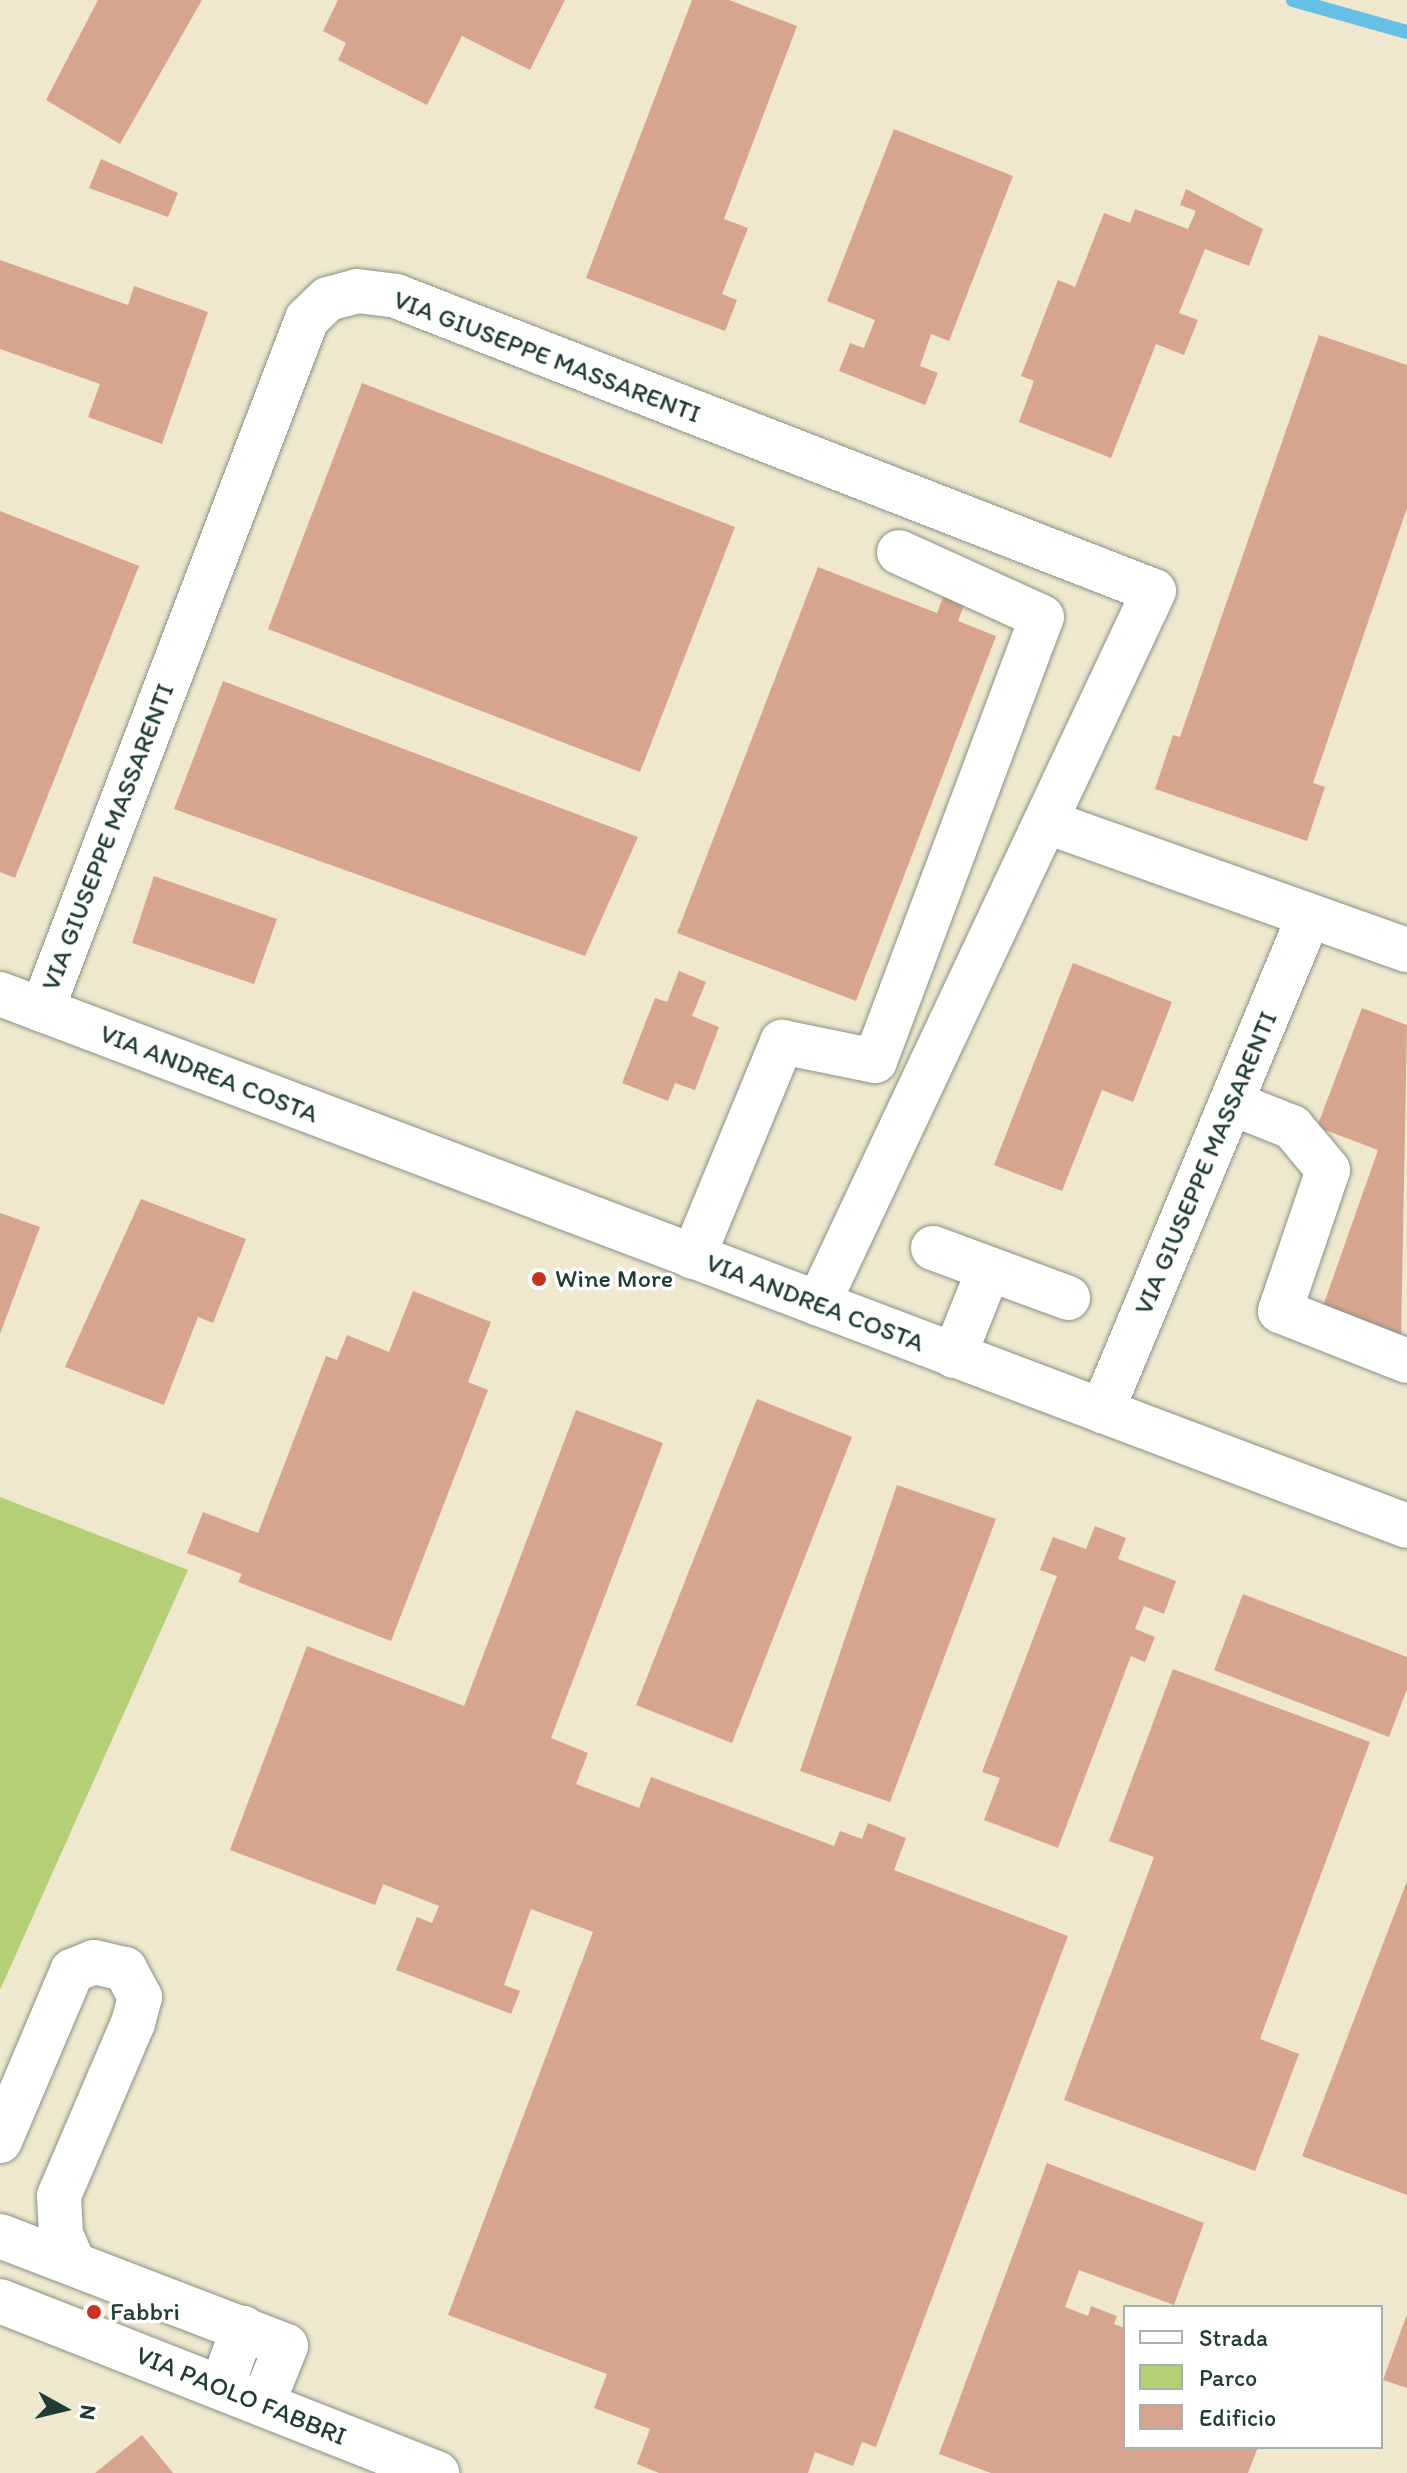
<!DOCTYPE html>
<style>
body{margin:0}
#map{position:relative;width:1407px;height:2473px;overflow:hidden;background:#efe8ce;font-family:Itim,sans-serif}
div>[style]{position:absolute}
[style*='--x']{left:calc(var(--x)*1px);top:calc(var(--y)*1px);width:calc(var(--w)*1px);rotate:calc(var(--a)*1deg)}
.green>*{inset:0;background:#b5cf75}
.stream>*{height:14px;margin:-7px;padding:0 7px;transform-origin:7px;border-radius:7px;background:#66bfe4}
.building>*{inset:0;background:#d7a58f}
.roads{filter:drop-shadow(0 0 2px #879281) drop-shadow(0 0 2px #879281)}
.minor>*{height:44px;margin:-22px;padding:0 22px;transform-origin:22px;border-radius:22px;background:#fff}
.major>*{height:44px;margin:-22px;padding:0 22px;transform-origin:22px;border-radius:22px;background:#fff}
.dots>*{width:22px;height:22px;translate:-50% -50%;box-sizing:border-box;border:4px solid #fff;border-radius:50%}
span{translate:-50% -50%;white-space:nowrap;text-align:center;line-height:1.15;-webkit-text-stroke:7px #fff;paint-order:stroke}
.street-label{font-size:26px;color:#1f3d34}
.poi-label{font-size:26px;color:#1f3d34}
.left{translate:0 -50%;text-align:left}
.legend{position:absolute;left:1123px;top:2305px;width:260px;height:144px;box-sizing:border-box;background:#fff;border:2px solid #a5b1ae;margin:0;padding:10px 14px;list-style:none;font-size:24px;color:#1f3d34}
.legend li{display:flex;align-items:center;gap:16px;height:40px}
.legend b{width:40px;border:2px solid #a5b1ae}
.north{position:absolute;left:24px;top:2369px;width:80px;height:80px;-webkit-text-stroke:6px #fff;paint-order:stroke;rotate:98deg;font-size:22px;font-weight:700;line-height:32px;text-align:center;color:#1f3d34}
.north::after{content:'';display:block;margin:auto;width:28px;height:36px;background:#1f3d34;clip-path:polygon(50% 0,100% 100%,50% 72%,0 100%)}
</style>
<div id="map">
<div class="green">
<div style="clip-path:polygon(0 1497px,188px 1570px,0 1990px)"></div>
</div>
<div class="stream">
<div style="--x:1293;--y:0;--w:118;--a:15.7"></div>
</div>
<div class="building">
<div style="clip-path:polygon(98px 0,202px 0,120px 144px,46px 100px)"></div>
<div style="clip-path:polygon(338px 0,565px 0,530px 70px,462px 36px,427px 105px,338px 60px,346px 43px,323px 31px)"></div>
<div style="clip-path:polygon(692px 0,729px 0,797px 26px,724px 219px,748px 228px,722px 294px,737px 300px,725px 331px,586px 278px)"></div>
<div style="clip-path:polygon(894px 129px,1013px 176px,949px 341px,931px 334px,920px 366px,938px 373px,925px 405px,839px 371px,850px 343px,864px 348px,875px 320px,827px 301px)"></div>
<div style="clip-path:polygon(101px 159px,178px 193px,168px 217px,89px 188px)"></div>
<div style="clip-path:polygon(1186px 189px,1263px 229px,1249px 266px,1205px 249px,1179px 313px,1198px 320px,1184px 355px,1156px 344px,1111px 458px,1019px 422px,1034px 381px,1021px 376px,1058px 280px,1075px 287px,1104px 213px,1130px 223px,1135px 209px,1188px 229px,1196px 211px,1180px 205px)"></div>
<div style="clip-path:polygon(0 260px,128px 305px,134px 286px,208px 312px,162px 444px,88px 417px,100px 384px,0 349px)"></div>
<div style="clip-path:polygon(1319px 335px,1407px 365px,1407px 508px,1313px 783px,1325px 787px,1307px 841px,1155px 789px,1173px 735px,1180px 737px)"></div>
<div style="clip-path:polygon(362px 383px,735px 527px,640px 772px,268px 629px)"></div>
<div style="clip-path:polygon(0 511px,139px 566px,15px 878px,0 872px)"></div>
<div style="clip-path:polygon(818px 567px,937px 613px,947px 587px,968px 595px,958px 621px,996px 636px,856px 1001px,677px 933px)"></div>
<div style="clip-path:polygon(223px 681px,638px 837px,585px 956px,174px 809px)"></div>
<div style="clip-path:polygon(154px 876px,277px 919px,254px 984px,132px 943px)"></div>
<div style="clip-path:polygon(1073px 963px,1172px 1002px,1133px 1102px,1102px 1090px,1062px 1191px,994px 1165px)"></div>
<div style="clip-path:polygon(679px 971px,706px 982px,692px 1016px,719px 1027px,695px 1090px,675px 1083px,668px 1101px,622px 1083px,655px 998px,667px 1002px)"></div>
<div style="clip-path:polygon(1362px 1008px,1407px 1025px,1401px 1340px,1322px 1309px,1378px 1150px,1317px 1127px)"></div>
<div style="clip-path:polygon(141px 1199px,246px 1239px,213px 1323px,198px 1317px,164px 1405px,65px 1367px)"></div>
<div style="clip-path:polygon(0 1213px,40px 1227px,0 1334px)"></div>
<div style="clip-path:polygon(413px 1291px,491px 1322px,468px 1382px,488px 1390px,391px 1641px,238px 1582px,242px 1574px,187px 1553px,203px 1512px,258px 1533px,326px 1356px,337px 1360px,347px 1335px,389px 1352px)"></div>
<div style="clip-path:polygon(757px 1399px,852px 1437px,732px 1743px,636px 1705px)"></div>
<div style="clip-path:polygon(576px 1410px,663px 1443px,551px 1738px,588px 1753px,576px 1784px,639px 1808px,651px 1777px,834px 1846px,840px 1831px,862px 1839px,868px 1823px,906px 1838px,894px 1870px,1068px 1936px,876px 2447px,862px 2442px,853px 2466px,815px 2452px,808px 2473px,659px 2473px,637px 2464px,650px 2429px,594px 2408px,607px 2374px,448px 2315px,593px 1932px,531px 1909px,504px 1985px,520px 1991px,511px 2014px,396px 1970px,417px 1917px,432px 1923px,439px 1906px,383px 1884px,375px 1905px,230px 1850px,307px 1646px,464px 1706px)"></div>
<div style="clip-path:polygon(897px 1485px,996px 1519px,890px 1802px,800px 1771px)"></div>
<div style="clip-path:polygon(1095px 1526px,1126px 1538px,1118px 1559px,1176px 1581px,1164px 1614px,1144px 1606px,1135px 1629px,1155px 1637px,1145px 1662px,1131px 1656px,1058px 1848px,984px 1820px,1000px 1778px,982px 1772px,1057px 1576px,1040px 1570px,1053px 1537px,1086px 1549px)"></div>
<div style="clip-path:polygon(1243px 1594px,1407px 1657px,1407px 1689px,1389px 1737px,1214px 1670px)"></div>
<div style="clip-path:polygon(1173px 1669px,1370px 1742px,1260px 2039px,1299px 2054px,1255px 2171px,1064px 2100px,1154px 1857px,1109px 1841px)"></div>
<div style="clip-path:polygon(1407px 1881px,1407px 2195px,1302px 2156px)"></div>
<div style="clip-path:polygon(1047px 2163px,1204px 2223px,1174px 2305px,1079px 2270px,1065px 2307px,1088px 2316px,1091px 2306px,1117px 2316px,1114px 2324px,1125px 2328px,1125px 2447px,1258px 2447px,1248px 2473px,991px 2473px,939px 2454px)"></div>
<div style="clip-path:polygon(1407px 2314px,1407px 2388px,1383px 2380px)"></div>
<div style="clip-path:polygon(142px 2435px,173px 2473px,95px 2473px)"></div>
</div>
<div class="roads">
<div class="minor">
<div style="--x:1047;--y:822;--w:382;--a:19.6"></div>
<div style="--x:0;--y:994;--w:1504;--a:20.71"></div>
<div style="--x:42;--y:1010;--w:740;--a:-69.02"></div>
<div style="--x:307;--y:319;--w:29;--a:-44"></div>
<div style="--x:328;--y:299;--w:30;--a:-15"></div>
<div style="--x:357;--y:291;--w:39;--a:7"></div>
<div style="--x:396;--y:296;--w:813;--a:21.27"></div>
<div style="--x:1154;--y:591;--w:788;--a:115.23"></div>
<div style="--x:1231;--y:1103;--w:66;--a:21.5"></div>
<div style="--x:1292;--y:1127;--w:56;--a:50.1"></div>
<div style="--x:1328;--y:1170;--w:149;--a:108.8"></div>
<div style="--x:1280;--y:1311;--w:136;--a:21.5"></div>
<div style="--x:933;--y:1248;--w:144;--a:20.3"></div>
<div style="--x:693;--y:1257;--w:233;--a:-67.5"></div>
<div style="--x:782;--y:1042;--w:95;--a:11.5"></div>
<div style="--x:875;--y:1061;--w:474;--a:-69.4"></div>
<div style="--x:1042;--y:617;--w:157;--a:-155.6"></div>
<div style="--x:954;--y:1356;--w:94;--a:-68.1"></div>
<div style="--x:1102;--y:1411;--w:537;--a:-67.31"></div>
<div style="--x:0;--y:2141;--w:185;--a:-67"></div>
<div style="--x:72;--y:1971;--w:24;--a:-22"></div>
<div style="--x:94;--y:1962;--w:32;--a:13"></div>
<div style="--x:125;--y:1969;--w:32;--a:62"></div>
<div style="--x:140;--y:1997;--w:27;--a:105"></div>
<div style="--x:133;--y:2023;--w:188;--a:113.2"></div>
<div style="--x:59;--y:2196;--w:38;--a:87"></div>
<div style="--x:61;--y:2234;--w:30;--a:67"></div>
<div style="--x:0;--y:2236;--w:306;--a:21"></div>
<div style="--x:286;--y:2346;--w:61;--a:112"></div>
<div style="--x:222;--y:2387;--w:63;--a:-70.4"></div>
</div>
<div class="major">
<div style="--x:0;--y:2301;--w:470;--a:21.5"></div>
</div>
</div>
<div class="dots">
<div style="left:539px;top:1279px;background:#c8321e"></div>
<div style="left:94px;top:2312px;background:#c8321e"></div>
</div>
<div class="street-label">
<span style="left:547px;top:357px;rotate:21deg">VIA GIUSEPPE MASSARENTI</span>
<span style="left:108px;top:837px;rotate:-69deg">VIA GIUSEPPE MASSARENTI</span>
<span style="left:209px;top:1074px;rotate:21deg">VIA ANDREA COSTA</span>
<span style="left:1206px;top:1163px;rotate:-67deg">VIA GIUSEPPE MASSARENTI</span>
<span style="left:815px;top:1303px;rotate:21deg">VIA ANDREA COSTA</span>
<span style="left:241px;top:2396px;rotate:22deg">VIA PAOLO FABBRI</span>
</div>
<div class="poi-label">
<span class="left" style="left:555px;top:1279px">Wine More</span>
<span class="left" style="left:110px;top:2312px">Fabbri</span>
</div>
<ul class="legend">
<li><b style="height:10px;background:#fff"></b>Strada</li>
<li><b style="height:22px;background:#b5cf75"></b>Parco</li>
<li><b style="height:22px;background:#d7a58f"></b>Edificio</li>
</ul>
<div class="north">N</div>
</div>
